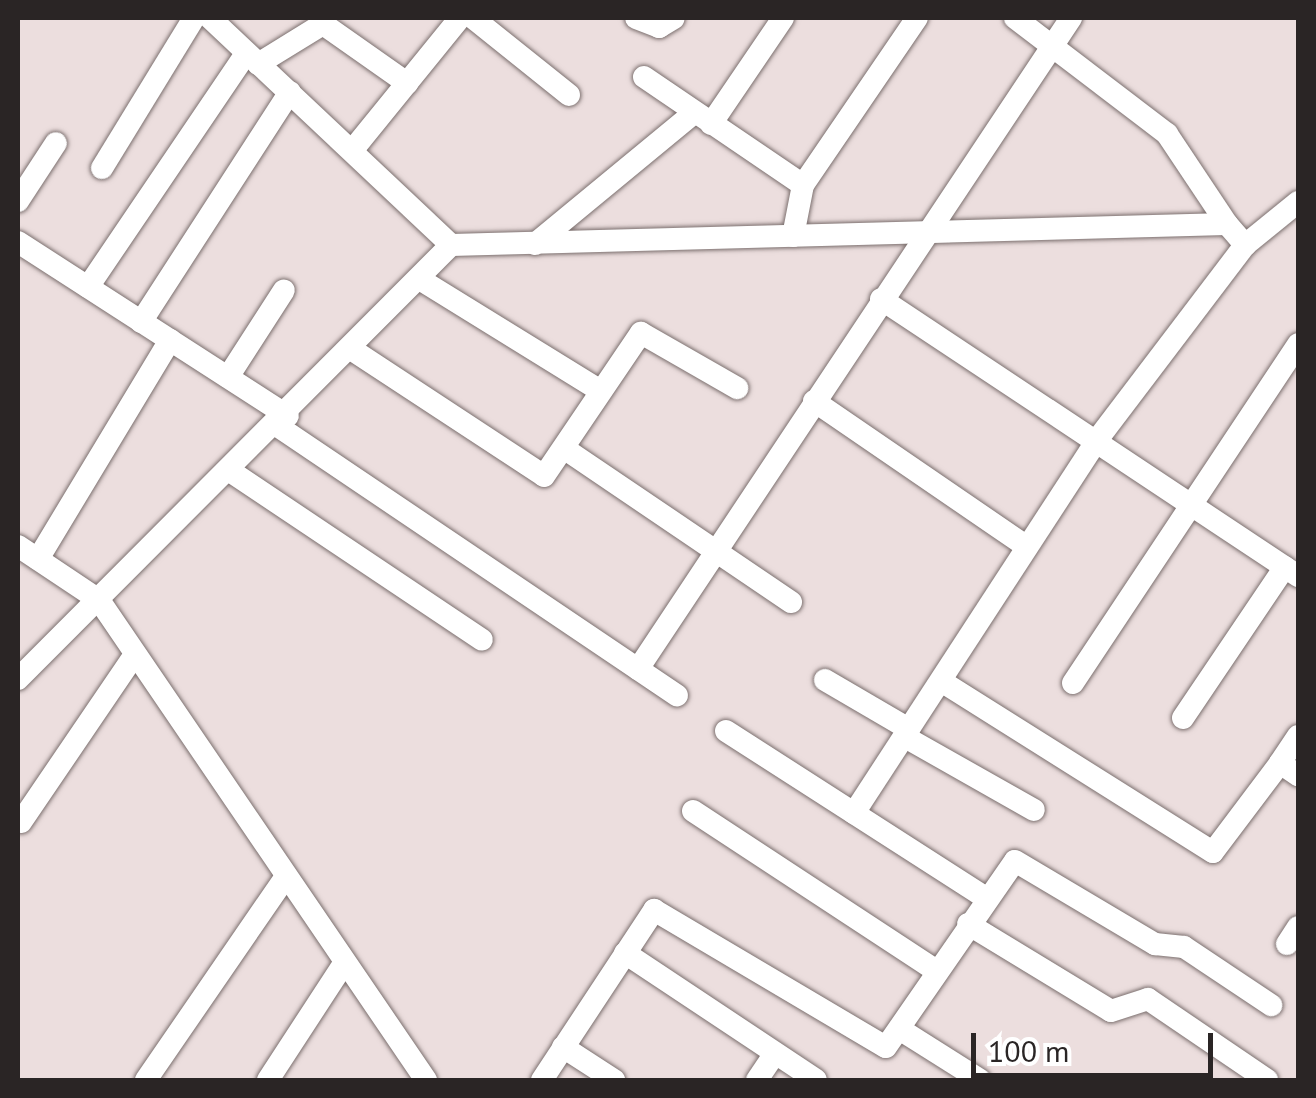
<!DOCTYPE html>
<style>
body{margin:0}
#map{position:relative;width:1316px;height:1098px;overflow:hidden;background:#ecdede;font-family:"PT Sans",sans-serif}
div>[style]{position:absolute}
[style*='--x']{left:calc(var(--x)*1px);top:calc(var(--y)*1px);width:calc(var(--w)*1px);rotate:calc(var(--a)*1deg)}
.roads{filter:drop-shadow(0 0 2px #7b6f6e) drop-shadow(0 0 2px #7b6f6e)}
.minor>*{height:22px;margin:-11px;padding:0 11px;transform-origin:11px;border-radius:11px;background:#fff}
span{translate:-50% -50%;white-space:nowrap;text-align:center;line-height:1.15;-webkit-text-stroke:10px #fff;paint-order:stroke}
.frame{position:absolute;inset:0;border:20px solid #2a2525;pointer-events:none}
.scale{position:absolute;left:971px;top:1033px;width:242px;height:45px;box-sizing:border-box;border:5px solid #2a2525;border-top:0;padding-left:12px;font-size:30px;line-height:35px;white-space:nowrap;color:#2a2525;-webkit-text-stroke:8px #fff;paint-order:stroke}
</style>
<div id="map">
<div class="roads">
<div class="minor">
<div style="--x:473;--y:18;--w:123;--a:38.7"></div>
<div style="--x:636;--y:18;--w:25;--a:21"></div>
<div style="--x:659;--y:27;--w:17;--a:-31"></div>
<div style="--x:1015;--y:18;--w:191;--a:37.3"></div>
<div style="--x:1167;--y:134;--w:108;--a:56.3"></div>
<div style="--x:258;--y:64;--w:76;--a:-31.6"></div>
<div style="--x:323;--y:24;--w:103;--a:35.1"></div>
<div style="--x:644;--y:77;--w:192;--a:34.2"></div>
<div style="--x:711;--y:124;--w:128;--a:-55.8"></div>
<div style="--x:355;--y:147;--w:166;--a:-50.9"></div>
<div style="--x:102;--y:168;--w:176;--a:-58.5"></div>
<div style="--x:18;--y:201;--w:69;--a:-56.8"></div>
<div style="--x:793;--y:236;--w:52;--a:-78.9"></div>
<div style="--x:803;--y:185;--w:202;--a:-55.7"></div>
<div style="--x:18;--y:242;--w:321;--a:32.8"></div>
<div style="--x:535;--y:244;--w:207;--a:-39.5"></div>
<div style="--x:451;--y:245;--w:776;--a:-1.55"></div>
<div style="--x:1227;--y:224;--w:28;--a:49"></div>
<div style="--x:1245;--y:245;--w:68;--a:-39.1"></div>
<div style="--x:421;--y:280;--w:211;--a:31.7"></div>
<div style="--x:88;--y:287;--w:282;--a:-55.9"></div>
<div style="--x:881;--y:299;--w:501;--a:33.59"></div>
<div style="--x:141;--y:322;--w:274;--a:-57.1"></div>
<div style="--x:354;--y:351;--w:227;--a:33.3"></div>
<div style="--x:544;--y:476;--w:173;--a:-55.9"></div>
<div style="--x:641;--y:333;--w:111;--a:29.8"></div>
<div style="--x:228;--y:377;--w:103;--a:-57.2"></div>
<div style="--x:814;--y:401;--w:258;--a:34.4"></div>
<div style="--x:279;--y:427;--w:480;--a:34"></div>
<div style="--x:565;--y:449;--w:273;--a:34.1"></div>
<div style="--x:230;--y:471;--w:303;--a:33.8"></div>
<div style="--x:18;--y:546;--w:97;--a:33.7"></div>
<div style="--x:99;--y:600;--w:581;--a:55.74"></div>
<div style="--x:38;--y:559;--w:256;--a:-58.9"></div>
<div style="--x:638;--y:669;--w:782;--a:-56.37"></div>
<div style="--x:18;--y:679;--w:613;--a:-45.07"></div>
<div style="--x:451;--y:245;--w:331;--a:-136.7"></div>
<div style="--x:825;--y:680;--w:97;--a:30.3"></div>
<div style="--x:941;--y:681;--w:321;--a:32.2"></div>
<div style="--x:1213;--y:852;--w:111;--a:-53"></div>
<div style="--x:1073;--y:683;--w:407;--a:-56.4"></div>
<div style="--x:1183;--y:718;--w:182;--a:-56"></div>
<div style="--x:726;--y:731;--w:309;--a:32.7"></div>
<div style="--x:1298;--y:736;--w:32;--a:124"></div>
<div style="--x:1280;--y:763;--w:22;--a:34"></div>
<div style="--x:905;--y:737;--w:148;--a:29.5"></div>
<div style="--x:693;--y:811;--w:292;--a:33.3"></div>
<div style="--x:854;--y:813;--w:445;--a:-56.9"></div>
<div style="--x:1097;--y:440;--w:245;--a:-52.8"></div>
<div style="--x:21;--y:822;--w:203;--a:-55.8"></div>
<div style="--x:968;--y:924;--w:167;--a:31.3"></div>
<div style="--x:1111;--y:1011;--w:39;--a:-18"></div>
<div style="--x:1148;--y:999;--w:144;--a:34.2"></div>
<div style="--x:1287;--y:944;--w:20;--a:-57"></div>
<div style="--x:625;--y:953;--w:229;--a:33.6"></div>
<div style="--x:901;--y:1030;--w:93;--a:32.3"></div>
<div style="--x:563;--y:1047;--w:61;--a:32.9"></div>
<div style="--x:146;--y:1080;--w:244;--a:-55.5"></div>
<div style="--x:268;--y:1080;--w:137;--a:-56.9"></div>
<div style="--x:542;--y:1080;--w:204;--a:-56.6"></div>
<div style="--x:654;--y:910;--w:269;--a:30.6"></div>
<div style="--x:886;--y:1047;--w:226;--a:-55.3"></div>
<div style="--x:1015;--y:861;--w:163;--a:30.7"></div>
<div style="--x:1155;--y:944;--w:29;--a:6"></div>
<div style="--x:1184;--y:947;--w:105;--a:33.7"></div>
<div style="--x:757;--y:1080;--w:32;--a:-56"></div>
</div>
</div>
<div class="frame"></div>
<div class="scale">100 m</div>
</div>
